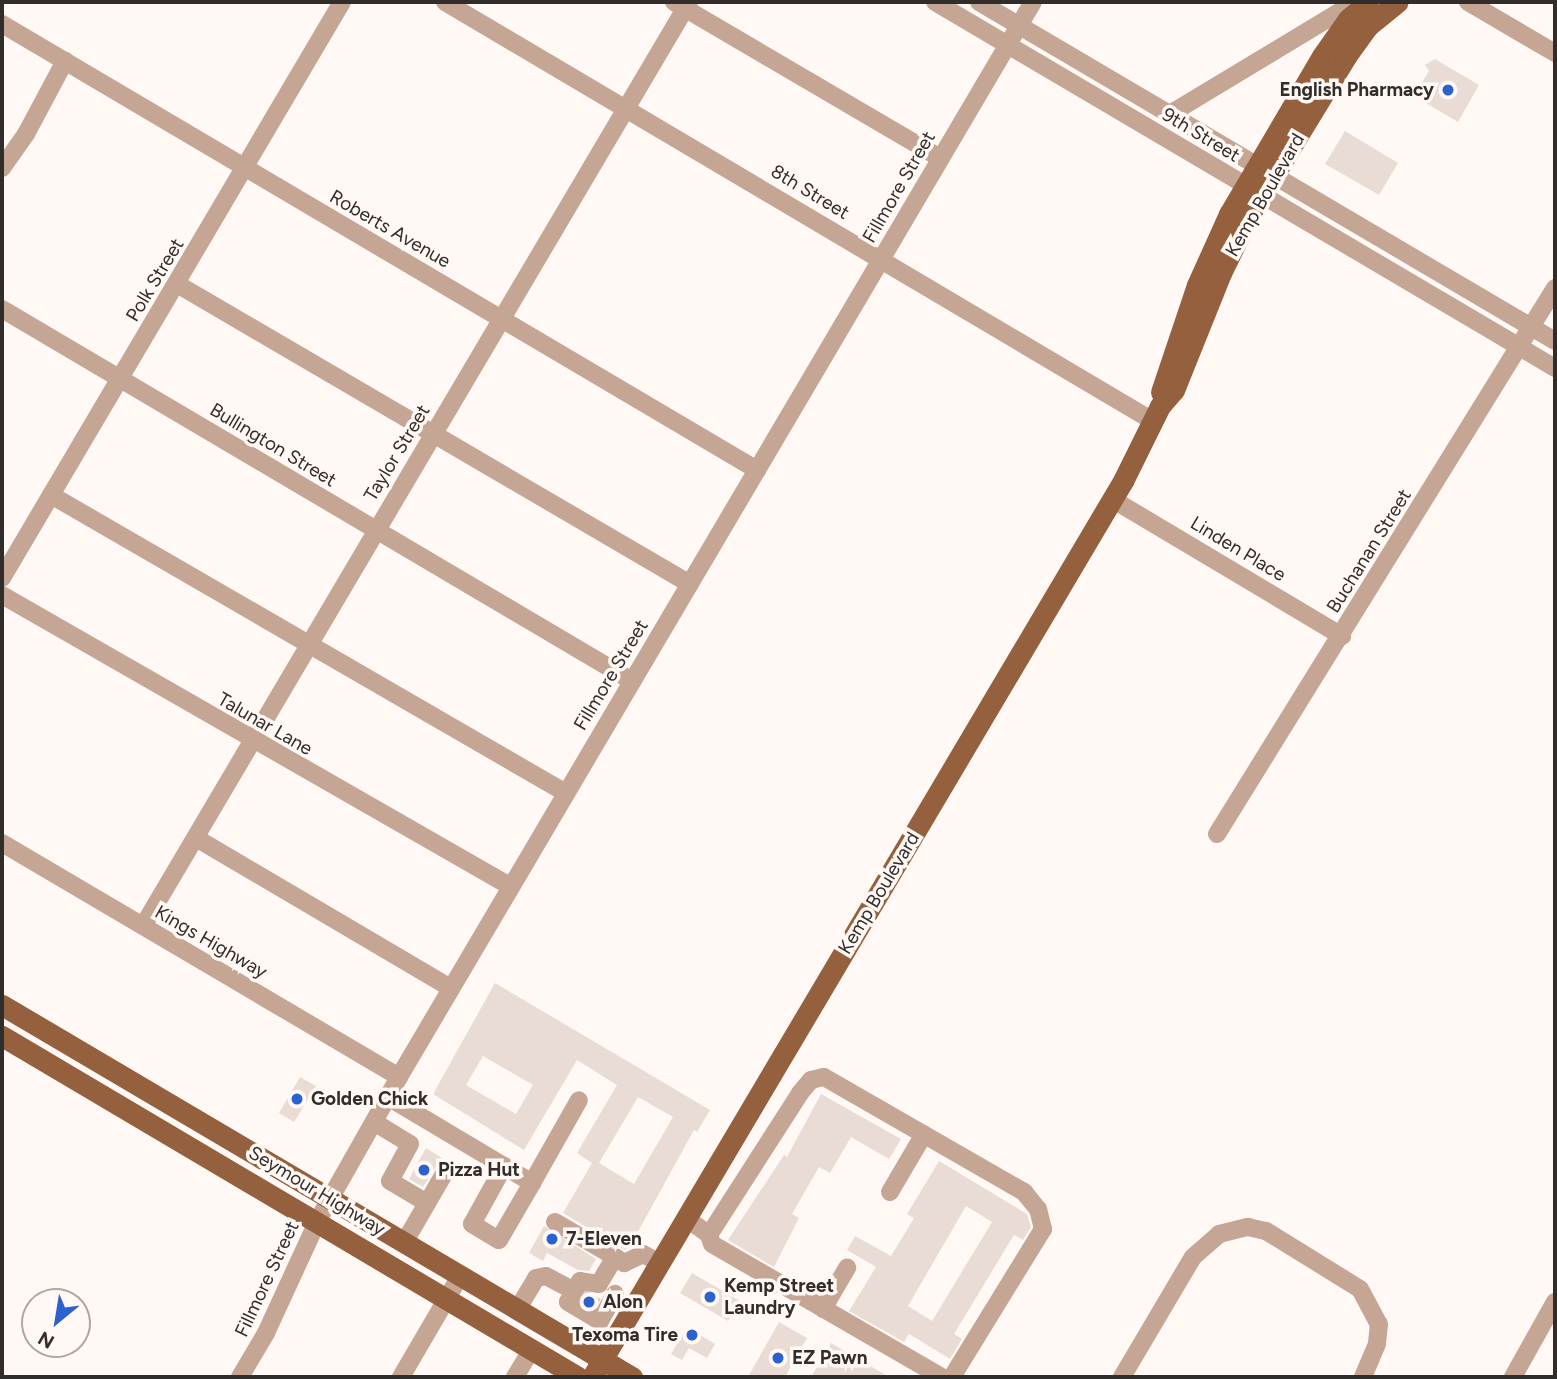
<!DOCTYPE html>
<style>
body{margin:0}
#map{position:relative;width:1557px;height:1379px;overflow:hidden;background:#fff8f4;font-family:Figtree,sans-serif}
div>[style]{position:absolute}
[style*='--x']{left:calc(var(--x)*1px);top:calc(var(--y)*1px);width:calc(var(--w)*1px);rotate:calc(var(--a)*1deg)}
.building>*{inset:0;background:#e8dcd5}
.minor-tunnel>*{height:18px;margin-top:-9px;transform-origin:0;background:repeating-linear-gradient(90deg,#d6cfcc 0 18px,transparent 0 27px)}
.minor>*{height:18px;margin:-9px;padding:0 9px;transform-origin:9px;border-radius:9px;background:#c5a694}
.major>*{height:21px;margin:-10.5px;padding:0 10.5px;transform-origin:10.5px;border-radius:10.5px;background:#95603e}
.dots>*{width:19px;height:19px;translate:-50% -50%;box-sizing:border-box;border:4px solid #fff8f4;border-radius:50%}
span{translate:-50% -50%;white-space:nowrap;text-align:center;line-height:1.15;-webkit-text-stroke:7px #fff8f4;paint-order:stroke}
.poi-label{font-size:19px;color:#312d2a;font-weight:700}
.right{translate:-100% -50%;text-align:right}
.left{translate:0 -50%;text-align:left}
.street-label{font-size:19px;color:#312d2a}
.frame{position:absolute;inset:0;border:4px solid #312d2a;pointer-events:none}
.north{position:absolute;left:21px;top:1288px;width:70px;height:70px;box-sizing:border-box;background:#fff8f4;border:2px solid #ada7a3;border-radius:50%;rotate:210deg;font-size:19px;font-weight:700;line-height:28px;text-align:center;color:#312d2a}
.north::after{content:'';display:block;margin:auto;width:24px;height:32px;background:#2b62d0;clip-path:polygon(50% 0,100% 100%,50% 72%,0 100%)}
</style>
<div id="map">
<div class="building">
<div style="clip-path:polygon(1435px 59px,1479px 85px,1458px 122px,1414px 96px,1429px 71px,1425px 65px)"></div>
<div style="clip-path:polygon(1345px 131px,1398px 163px,1379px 195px,1325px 164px)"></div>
<div style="clip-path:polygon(evenodd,495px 983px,710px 1110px,697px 1132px,694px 1130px,629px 1248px,625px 1250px,563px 1213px,592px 1163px,577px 1153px,617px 1085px,577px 1060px,524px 1150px,433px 1094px,495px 983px,483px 1056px,533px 1085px,516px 1114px,466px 1085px,483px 1056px,495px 983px,638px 1097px,673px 1117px,634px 1184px,599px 1163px,638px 1097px)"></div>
<div style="clip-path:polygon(300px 1077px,316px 1086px,294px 1122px,279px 1113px)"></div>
<div style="clip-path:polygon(821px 1094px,901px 1139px,889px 1159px,851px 1137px,830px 1173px,819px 1167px,792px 1214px,799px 1218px,774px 1267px,728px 1240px,784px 1155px,787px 1157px)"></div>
<div style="clip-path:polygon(426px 1148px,442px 1158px,423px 1187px,409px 1179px)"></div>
<div style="clip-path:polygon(evenodd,939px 1161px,1027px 1214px,1031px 1227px,1023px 1240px,1014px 1235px,954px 1334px,962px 1339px,950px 1359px,909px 1334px,904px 1342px,849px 1311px,876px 1267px,847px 1250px,855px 1236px,891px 1256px,914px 1218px,907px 1214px,939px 1161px,966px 1206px,992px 1222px,932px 1321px,908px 1306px,966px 1206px)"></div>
<div style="clip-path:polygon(544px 1226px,596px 1259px,589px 1271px,578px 1270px,547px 1253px,543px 1261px,529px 1253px)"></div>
<div style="clip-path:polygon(692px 1273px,740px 1301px,728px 1321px,680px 1293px)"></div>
<div style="clip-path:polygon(779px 1322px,807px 1338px,785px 1377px,748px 1377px)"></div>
<div style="clip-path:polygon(687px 1327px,715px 1344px,707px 1358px,689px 1348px,682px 1360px,671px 1354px)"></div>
<div style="clip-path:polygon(831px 1343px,889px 1377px,811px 1377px)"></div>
</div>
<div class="minor-tunnel">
<div style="--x:584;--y:1310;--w:20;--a:-60"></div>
</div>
<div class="minor">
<div style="--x:445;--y:2;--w:823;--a:30.62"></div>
<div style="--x:674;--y:2;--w:308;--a:30.4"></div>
<div style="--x:935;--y:2;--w:720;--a:30.55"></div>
<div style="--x:979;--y:2;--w:668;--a:30.48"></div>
<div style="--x:1468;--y:2;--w:101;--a:30.4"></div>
<div style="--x:2;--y:24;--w:877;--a:30.57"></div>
<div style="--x:1170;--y:114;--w:217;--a:-31.1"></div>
<div style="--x:2;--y:168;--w:42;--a:-54.8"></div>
<div style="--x:26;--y:134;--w:83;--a:-61.9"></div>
<div style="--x:177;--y:284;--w:594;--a:30.32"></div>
<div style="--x:2;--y:309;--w:732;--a:30.56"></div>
<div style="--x:51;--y:495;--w:595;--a:30.06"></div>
<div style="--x:1112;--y:499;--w:268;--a:30.8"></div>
<div style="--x:2;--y:578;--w:669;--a:-59.45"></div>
<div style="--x:2;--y:595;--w:585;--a:29.81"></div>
<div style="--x:1217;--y:834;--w:642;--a:-58.24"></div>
<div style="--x:196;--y:838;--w:296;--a:30.5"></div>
<div style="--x:2;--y:843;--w:461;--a:30.5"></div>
<div style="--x:143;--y:926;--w:1073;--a:-59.42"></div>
<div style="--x:388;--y:1097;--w:168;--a:30.8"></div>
<div style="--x:532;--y:1183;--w:95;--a:-60.5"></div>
<div style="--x:374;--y:1122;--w:42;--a:31.4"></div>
<div style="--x:410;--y:1144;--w:42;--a:118.4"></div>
<div style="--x:390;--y:1181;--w:43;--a:30.7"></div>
<div style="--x:504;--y:1166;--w:66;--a:118.9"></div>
<div style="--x:472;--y:1224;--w:31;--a:31"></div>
<div style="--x:499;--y:1240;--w:66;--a:-59.9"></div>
<div style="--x:890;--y:1192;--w:67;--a:-59.6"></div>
<div style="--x:686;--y:1218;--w:29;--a:36"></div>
<div style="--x:709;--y:1235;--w:9;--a:72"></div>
<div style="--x:712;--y:1244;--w:265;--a:30.1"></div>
<div style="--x:555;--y:1222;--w:69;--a:30.3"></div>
<div style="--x:615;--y:1257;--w:31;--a:121"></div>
<div style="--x:599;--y:1284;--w:19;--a:-171"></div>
<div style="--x:580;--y:1281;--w:24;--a:120"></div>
<div style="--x:568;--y:1302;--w:37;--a:31"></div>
<div style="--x:600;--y:1321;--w:31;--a:-61"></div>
<div style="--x:709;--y:1235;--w:169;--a:-57.3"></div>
<div style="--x:800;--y:1093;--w:17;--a:-50"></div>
<div style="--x:811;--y:1080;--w:13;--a:-13"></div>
<div style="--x:824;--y:1077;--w:231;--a:29.9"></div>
<div style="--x:1024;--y:1192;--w:22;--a:51"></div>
<div style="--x:1038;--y:1209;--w:21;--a:76"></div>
<div style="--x:1043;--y:1229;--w:174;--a:121.6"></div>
<div style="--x:404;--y:1243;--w:80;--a:-59.9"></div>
<div style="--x:615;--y:1257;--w:11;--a:34"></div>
<div style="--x:624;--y:1263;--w:21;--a:-25"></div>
<div style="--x:643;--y:1254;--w:19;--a:28"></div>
<div style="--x:823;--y:1309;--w:48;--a:-59.7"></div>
<div style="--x:517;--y:1310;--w:37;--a:-59"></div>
<div style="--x:536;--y:1278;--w:10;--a:-11"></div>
<div style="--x:546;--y:1276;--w:32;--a:28"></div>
<div style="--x:240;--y:1377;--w:51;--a:-59.4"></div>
<div style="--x:266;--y:1333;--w:122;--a:-65.3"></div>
<div style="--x:317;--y:1222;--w:167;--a:-60.5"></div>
<div style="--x:399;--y:1077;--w:1248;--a:-59.47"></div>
<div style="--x:401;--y:1377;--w:117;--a:-59.7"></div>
<div style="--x:515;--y:1377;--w:31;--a:-59"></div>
<div style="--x:1122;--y:1377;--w:139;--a:-59.4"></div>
<div style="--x:1193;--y:1257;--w:35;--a:-41"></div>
<div style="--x:1219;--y:1234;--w:30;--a:-14"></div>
<div style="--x:1248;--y:1227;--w:18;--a:13"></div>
<div style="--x:1266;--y:1231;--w:110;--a:31.7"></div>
<div style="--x:1360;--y:1289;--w:40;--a:62"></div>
<div style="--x:1379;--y:1324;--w:20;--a:96"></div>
<div style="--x:1377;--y:1344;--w:36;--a:113"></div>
<div style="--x:1513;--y:1377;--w:86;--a:-60.8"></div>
</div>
<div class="major">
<div style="--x:1161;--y:392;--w:113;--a:-71.4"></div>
<div style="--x:1197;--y:285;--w:78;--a:-65.7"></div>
<div style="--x:1229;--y:214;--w:183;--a:-59.5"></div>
<div style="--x:1322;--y:56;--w:45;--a:-54.9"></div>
<div style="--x:1348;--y:19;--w:26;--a:-40"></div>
<div style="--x:2;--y:1005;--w:732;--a:30.56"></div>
<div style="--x:2;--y:1036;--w:669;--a:30.63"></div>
<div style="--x:592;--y:1377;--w:1042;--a:-59.35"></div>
<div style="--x:1123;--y:481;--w:84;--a:-63.7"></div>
<div style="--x:1160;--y:406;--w:21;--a:-49"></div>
<div style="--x:1174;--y:390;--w:126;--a:-68.1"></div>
<div style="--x:1221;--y:273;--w:66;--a:-63.8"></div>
<div style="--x:1250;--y:214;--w:186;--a:-58.6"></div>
<div style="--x:1347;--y:55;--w:36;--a:-54"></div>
<div style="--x:1368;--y:26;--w:38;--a:-39"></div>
</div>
<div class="dots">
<div style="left:1448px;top:90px;background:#2b62d0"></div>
<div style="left:297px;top:1099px;background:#2b62d0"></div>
<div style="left:424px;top:1170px;background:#2b62d0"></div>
<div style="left:552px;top:1239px;background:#2b62d0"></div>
<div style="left:710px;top:1297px;background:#2b62d0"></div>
<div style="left:589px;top:1302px;background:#2b62d0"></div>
<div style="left:692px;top:1335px;background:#2b62d0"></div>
<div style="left:778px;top:1358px;background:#2b62d0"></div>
</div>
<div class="poi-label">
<span class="right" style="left:1434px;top:90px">English Pharmacy</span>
<span class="left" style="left:311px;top:1099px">Golden Chick</span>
<span class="left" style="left:438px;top:1170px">Pizza Hut</span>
<span class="left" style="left:566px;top:1239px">7-Eleven</span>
<span class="left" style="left:724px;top:1297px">Kemp Street<br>Laundry</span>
<span class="left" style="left:603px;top:1302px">Alon</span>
<span class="right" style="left:678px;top:1335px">Texoma Tire</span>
<span class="left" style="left:792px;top:1358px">EZ Pawn</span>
</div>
<div class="street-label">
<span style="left:1201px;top:135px;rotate:31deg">9th Street</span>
<span style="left:899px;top:187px;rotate:-60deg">Fillmore Street</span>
<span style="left:810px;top:192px;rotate:31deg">8th Street</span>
<span style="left:1265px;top:195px;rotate:-60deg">Kemp Boulevard</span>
<span style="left:390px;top:229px;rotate:30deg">Roberts Avenue</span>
<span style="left:155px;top:280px;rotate:-59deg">Polk Street</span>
<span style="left:273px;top:445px;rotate:31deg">Bullington Street</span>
<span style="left:397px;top:453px;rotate:-59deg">Taylor Street</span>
<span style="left:1238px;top:549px;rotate:31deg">Linden Place</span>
<span style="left:1369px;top:551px;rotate:-58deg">Buchanan Street</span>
<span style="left:611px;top:675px;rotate:-59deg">Fillmore Street</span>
<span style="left:265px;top:724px;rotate:30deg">Talunar Lane</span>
<span style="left:879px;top:893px;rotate:-59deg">Kemp Boulevard</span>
<span style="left:211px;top:942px;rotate:30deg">Kings Highway</span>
<span style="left:317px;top:1191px;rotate:31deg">Seymour Highway</span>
<span style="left:267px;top:1279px;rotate:-65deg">Fillmore Street</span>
</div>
<div class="frame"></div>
<div class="north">N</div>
</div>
